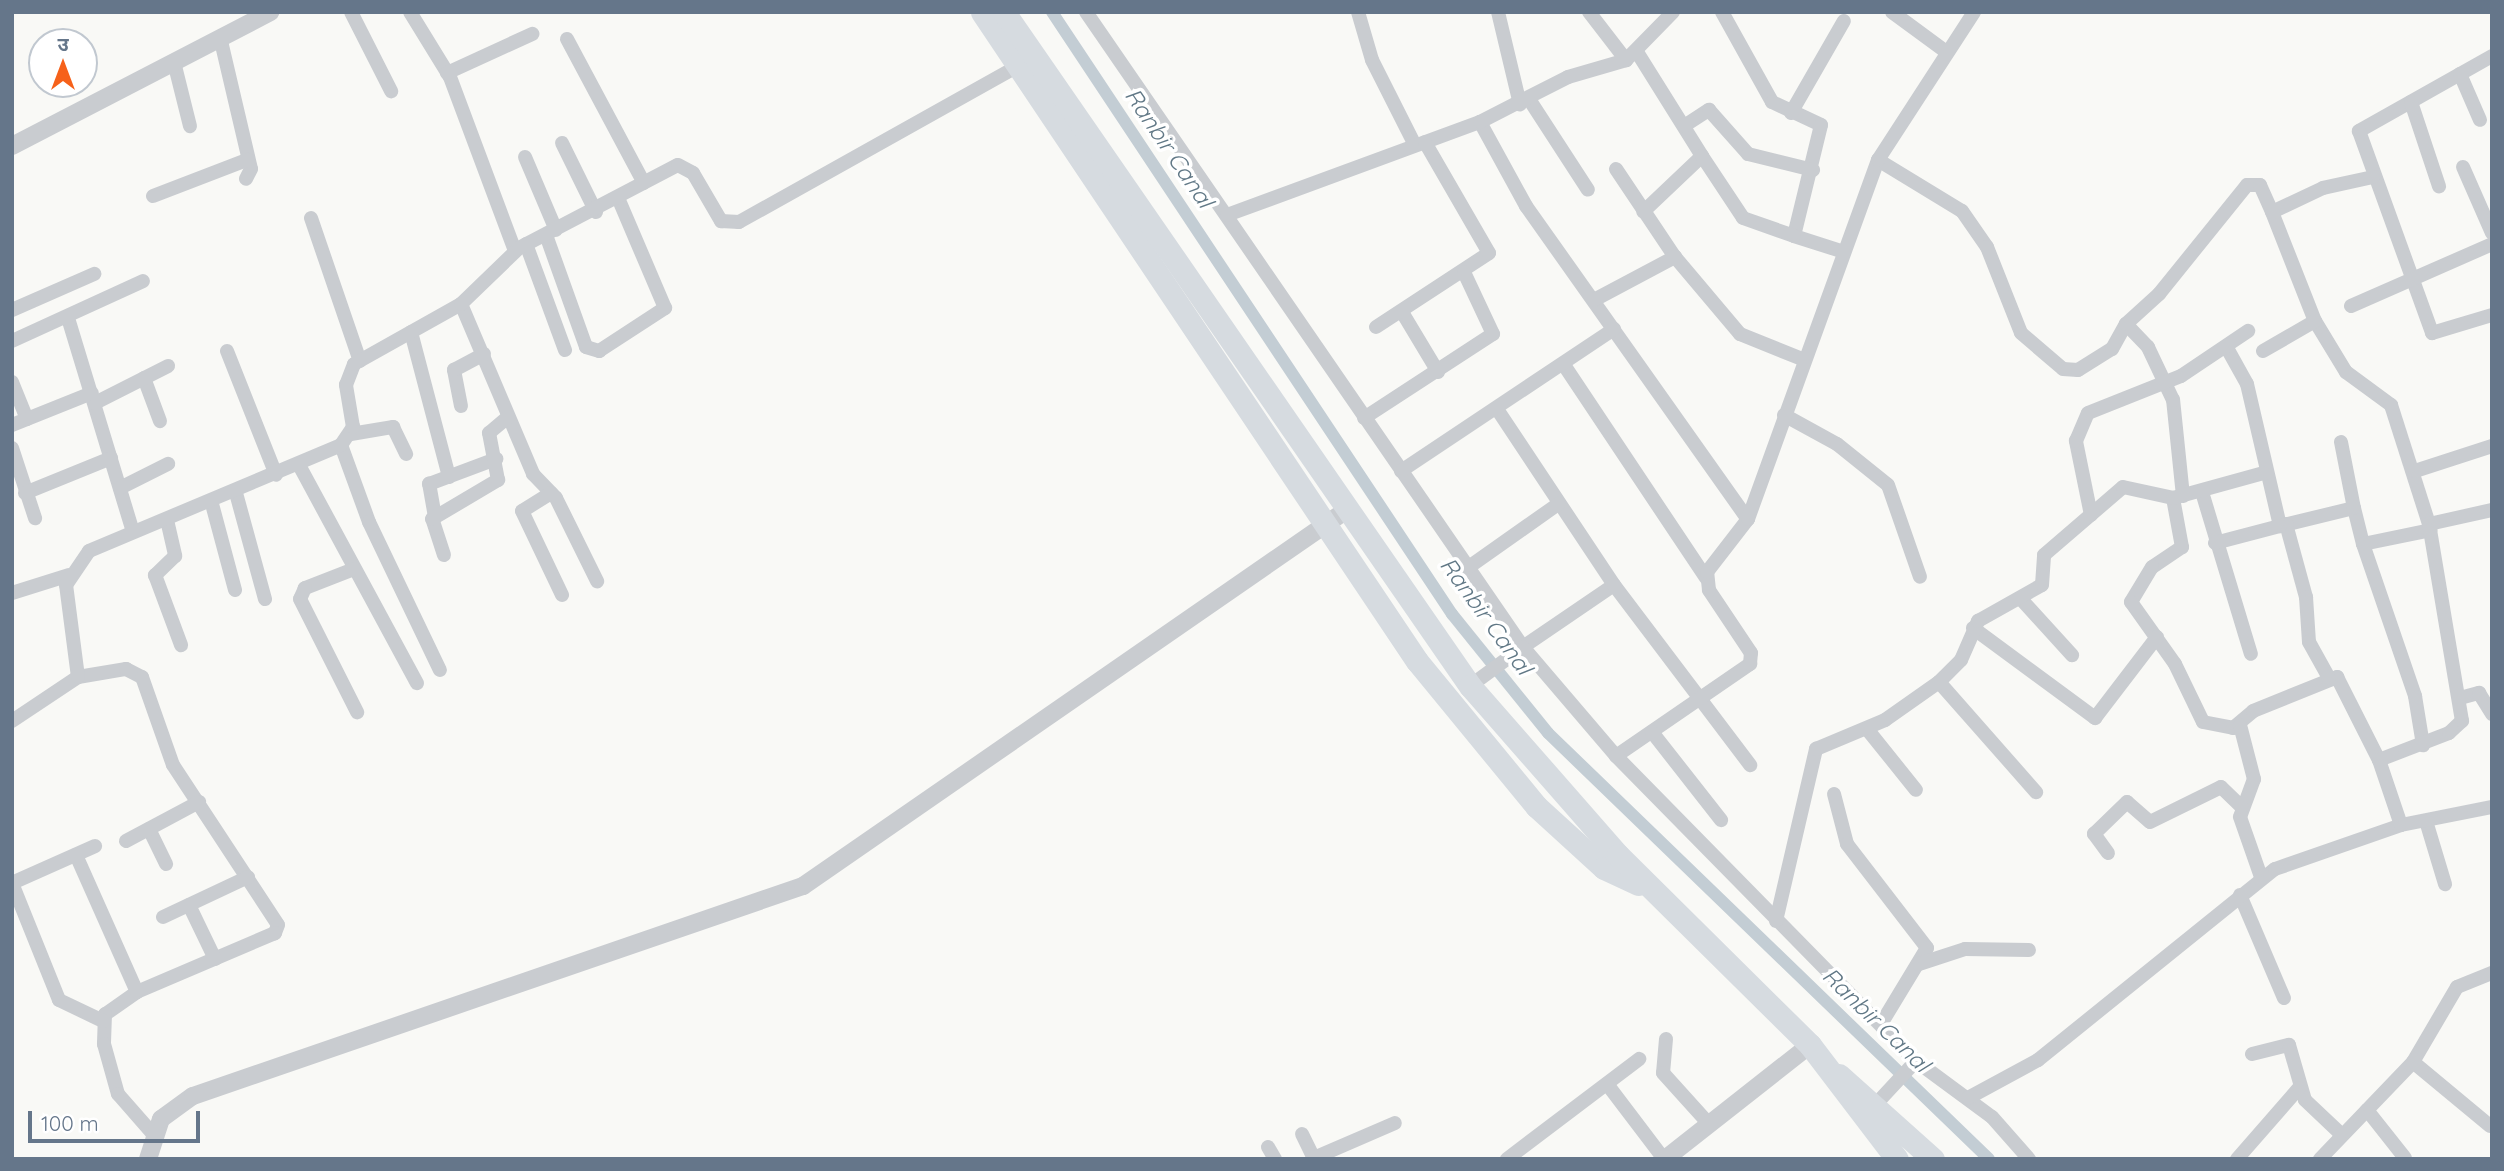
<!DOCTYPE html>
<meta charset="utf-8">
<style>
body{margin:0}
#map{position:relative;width:2504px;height:1171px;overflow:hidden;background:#f9f9f6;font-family:Quicksand,"Noto Sans Devanagari",sans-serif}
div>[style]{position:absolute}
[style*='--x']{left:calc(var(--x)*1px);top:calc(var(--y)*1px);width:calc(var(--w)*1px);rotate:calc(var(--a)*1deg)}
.canal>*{height:12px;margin:-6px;padding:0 6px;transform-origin:6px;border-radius:6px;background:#c3cdd4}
.minor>*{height:14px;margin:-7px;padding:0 7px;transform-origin:7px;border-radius:7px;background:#c9ccd0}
.tertiary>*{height:18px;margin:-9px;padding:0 9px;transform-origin:9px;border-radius:9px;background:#c9ccd0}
.trunk>*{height:23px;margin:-11.5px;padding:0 11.5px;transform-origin:11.5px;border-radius:11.5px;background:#d6dbe0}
span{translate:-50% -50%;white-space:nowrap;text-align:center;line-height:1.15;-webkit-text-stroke:7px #fff;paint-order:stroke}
.water-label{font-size:23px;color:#617886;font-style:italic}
.frame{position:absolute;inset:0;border:14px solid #65768a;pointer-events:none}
.north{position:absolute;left:28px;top:28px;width:70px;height:70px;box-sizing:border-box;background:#fff;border:2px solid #c1c8d0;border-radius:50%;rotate:0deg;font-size:19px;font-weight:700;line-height:28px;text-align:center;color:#65768a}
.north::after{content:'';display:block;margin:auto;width:24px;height:32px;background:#f6611a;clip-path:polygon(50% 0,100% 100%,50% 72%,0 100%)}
.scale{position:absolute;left:28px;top:1111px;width:172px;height:32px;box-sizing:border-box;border:4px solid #65768a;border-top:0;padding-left:9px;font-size:21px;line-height:24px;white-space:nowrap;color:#65768a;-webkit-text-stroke:5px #fff;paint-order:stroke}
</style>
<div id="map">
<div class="canal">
<div style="--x:1052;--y:12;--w:723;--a:56.4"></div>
<div style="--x:1452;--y:614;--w:153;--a:51.1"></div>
<div style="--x:1548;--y:733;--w:613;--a:44.01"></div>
</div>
<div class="minor">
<div style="--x:351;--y:12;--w:89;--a:63.1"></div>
<div style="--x:410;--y:12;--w:76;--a:58.4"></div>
<div style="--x:450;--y:77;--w:186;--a:69.5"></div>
<div style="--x:1086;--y:12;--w:771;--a:55.46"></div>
<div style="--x:1523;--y:647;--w:110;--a:-34.3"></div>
<div style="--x:1358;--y:12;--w:50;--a:73.7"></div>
<div style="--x:1372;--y:60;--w:95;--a:63.2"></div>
<div style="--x:1498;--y:12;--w:95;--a:76.6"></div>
<div style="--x:1589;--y:12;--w:61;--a:52.4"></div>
<div style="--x:1722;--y:12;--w:103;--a:60.9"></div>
<div style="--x:1772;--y:102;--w:54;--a:25.1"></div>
<div style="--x:1821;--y:125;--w:114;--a:103.7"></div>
<div style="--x:1794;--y:236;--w:49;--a:17.7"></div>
<div style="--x:1892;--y:12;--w:66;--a:36.3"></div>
<div style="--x:567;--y:39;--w:163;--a:61.9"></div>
<div style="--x:221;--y:41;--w:131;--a:76.8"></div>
<div style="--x:251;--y:169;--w:11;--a:117"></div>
<div style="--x:1637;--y:52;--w:123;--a:58"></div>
<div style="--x:1702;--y:156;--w:81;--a:136.5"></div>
<div style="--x:2492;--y:56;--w:153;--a:150.6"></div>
<div style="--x:2359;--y:131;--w:215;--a:70.1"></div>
<div style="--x:2432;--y:333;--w:63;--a:-16.7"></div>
<div style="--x:175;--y:66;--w:62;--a:76"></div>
<div style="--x:447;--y:73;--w:94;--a:-24.6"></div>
<div style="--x:2460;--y:74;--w:50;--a:66.5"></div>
<div style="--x:1529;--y:99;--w:108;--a:57"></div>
<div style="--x:2411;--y:102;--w:89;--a:71.6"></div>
<div style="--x:1791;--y:113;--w:106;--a:-60.1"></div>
<div style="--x:1480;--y:122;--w:96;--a:61.3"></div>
<div style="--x:1526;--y:206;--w:384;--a:54.7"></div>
<div style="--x:1684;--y:126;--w:30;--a:-33"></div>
<div style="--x:1709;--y:110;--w:59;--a:48.4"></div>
<div style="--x:1748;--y:154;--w:67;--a:13.8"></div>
<div style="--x:562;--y:143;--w:77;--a:63.8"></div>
<div style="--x:1702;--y:156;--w:74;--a:56.5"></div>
<div style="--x:1743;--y:218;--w:54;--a:19.4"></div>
<div style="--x:525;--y:157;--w:79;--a:67"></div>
<div style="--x:1878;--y:160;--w:98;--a:31.3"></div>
<div style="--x:1962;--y:211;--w:44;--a:55.2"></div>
<div style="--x:1987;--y:247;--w:92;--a:68.4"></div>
<div style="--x:2021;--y:333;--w:55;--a:40.6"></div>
<div style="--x:2063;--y:369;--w:15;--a:4"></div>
<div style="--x:2078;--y:370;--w:40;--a:-32"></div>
<div style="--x:2112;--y:349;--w:29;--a:-61"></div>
<div style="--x:2463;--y:167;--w:72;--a:66.3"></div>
<div style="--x:1616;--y:169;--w:106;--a:56.2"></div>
<div style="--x:1675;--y:257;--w:101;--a:49.8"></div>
<div style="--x:1740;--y:334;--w:67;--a:22"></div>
<div style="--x:2373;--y:177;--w:51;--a:167.6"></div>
<div style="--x:2323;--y:188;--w:56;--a:154.8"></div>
<div style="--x:2272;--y:212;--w:117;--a:68.5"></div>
<div style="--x:2315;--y:321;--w:60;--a:58.7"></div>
<div style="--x:2346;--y:372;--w:56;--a:36.3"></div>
<div style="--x:2391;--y:405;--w:125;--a:72.3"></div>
<div style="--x:153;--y:196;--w:101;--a:-21"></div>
<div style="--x:1227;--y:215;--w:270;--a:-20.2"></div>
<div style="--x:1480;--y:122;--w:99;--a:-27.1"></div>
<div style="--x:1568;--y:77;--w:60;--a:-16.3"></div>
<div style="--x:1626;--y:60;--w:67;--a:-45.6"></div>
<div style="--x:311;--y:218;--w:151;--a:71.1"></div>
<div style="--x:546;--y:235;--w:119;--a:70.3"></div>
<div style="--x:586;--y:347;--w:14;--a:17"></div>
<div style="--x:599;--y:351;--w:79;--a:-33.1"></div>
<div style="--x:665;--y:308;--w:120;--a:-113.1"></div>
<div style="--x:526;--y:244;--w:113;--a:69.8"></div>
<div style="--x:1594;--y:300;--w:92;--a:-28"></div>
<div style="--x:461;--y:304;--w:185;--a:67"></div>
<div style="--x:533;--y:474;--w:33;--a:46"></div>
<div style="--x:556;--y:498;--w:93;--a:63.7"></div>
<div style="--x:2351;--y:306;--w:154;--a:-23.7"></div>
<div style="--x:12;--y:310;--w:90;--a:-23.7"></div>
<div style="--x:1402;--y:312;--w:70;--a:59"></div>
<div style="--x:68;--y:318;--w:220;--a:73.1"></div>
<div style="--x:1376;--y:327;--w:135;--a:-33.2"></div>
<div style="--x:1489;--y:253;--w:128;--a:-120"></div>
<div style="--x:411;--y:332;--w:150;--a:75.3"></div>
<div style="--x:12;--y:341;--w:144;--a:-24.6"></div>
<div style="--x:2227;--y:348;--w:41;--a:60.9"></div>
<div style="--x:2247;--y:384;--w:146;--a:76.9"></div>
<div style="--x:2280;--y:526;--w:76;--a:-13.7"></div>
<div style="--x:2354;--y:508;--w:37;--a:76"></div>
<div style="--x:2363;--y:544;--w:69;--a:-11.6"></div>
<div style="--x:227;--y:351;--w:133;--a:68.4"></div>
<div style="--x:2263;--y:351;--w:60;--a:-30"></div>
<div style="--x:1564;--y:365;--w:256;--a:56.3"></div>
<div style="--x:144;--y:378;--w:46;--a:69.6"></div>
<div style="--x:12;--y:382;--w:40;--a:68"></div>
<div style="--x:95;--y:403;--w:82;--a:-26.9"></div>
<div style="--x:461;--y:406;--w:37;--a:-101"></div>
<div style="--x:454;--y:370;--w:34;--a:-28"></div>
<div style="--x:1497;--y:409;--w:211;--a:56.4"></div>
<div style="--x:1614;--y:585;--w:226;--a:52.9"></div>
<div style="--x:1784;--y:415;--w:60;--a:28.7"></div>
<div style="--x:1837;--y:444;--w:65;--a:38.8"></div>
<div style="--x:1888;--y:485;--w:97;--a:70.8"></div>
<div style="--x:1364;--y:418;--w:154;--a:-33.1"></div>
<div style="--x:1493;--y:334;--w:68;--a:-115.1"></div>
<div style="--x:12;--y:425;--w:86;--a:-21.8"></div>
<div style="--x:351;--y:434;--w:43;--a:-9.5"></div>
<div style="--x:393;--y:427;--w:30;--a:64"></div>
<div style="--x:2341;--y:442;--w:67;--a:78.9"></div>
<div style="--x:341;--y:445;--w:82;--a:70"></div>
<div style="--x:369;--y:522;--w:164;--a:64.4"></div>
<div style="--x:12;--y:448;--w:74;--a:71.8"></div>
<div style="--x:299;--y:465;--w:248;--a:61.6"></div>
<div style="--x:1401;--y:471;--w:256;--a:-33.7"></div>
<div style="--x:2415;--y:471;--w:81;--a:-18"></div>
<div style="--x:120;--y:488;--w:54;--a:-26.6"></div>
<div style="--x:2202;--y:492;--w:169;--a:73.2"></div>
<div style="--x:25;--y:493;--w:93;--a:-22.1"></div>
<div style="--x:236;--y:493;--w:110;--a:74.7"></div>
<div style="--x:551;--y:493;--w:34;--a:148"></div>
<div style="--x:522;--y:511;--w:93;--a:64.5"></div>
<div style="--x:2183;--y:496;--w:97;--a:-95.9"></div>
<div style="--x:2173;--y:400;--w:59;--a:-115.3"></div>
<div style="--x:2148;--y:347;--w:32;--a:-134"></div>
<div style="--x:2126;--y:324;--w:45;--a:-42.3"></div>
<div style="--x:2159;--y:294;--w:140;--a:-51.1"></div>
<div style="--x:2247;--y:185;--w:13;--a:0"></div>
<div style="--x:2260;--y:185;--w:30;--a:66"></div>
<div style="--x:2173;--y:498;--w:50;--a:79.6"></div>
<div style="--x:2182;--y:547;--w:36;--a:146"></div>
<div style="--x:2152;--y:567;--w:41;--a:121"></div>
<div style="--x:2131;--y:602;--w:76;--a:54.6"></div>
<div style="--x:2175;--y:664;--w:64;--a:64.2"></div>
<div style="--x:2203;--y:722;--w:31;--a:11"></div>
<div style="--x:2233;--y:728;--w:26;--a:-40"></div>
<div style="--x:2253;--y:711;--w:91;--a:-22"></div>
<div style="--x:2337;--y:677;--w:93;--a:63.2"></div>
<div style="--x:212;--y:504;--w:89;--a:75"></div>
<div style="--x:2091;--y:515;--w:76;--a:-101.5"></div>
<div style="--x:2076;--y:441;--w:30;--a:-67"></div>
<div style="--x:2088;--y:413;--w:100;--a:-21.7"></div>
<div style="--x:2181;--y:376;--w:81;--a:-33.9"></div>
<div style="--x:435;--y:517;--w:34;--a:-100"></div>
<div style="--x:429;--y:484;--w:72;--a:-20.5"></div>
<div style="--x:167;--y:520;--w:37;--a:77"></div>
<div style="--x:175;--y:556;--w:28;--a:136"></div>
<div style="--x:155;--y:575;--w:75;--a:69.6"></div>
<div style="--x:2286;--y:524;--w:76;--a:74.7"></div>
<div style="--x:2306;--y:597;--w:45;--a:86.2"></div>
<div style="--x:2309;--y:642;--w:41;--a:60.9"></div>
<div style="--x:2215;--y:543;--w:67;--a:-14.7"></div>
<div style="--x:2363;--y:544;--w:161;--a:71.1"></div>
<div style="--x:2415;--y:696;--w:50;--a:80.7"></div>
<div style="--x:444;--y:555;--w:38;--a:-108"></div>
<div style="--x:432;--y:519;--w:77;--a:-30.6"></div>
<div style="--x:498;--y:480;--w:48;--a:-100.8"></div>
<div style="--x:489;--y:433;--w:25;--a:-40"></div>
<div style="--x:354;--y:569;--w:53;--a:158.8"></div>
<div style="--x:305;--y:588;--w:12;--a:114"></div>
<div style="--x:300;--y:599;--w:127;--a:63.2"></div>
<div style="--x:1466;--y:569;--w:113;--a:-35.2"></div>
<div style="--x:12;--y:593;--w:60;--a:-17.5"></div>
<div style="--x:2021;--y:599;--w:76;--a:47.7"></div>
<div style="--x:1973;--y:628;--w:152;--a:36.4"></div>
<div style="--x:2095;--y:718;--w:102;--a:-52.6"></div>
<div style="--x:78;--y:677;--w:49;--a:-9.5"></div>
<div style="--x:126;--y:669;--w:18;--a:27"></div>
<div style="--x:142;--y:677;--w:93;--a:70.6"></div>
<div style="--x:173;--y:765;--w:191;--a:56.7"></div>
<div style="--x:278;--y:925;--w:9;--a:111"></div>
<div style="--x:275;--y:933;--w:150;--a:156.9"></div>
<div style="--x:137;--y:992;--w:39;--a:145"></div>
<div style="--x:105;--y:1014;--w:30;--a:92"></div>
<div style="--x:104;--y:1044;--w:52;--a:74.4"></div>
<div style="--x:118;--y:1094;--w:53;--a:48.8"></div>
<div style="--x:1939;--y:682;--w:147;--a:48.6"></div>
<div style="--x:1470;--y:686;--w:66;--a:-36.3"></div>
<div style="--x:1523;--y:647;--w:143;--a:49.5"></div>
<div style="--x:1616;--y:756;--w:163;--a:-34.5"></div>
<div style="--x:1750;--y:664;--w:11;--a:-85"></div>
<div style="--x:1751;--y:653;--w:76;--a:-123.7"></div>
<div style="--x:1709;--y:590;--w:18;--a:-96"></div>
<div style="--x:1707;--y:572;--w:67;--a:-52.3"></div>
<div style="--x:1748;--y:519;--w:382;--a:-70.1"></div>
<div style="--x:1878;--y:160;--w:176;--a:-57"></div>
<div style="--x:2460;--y:698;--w:20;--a:-15"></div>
<div style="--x:2479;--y:693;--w:25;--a:58"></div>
<div style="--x:12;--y:721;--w:79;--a:-33.7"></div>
<div style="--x:78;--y:677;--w:93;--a:-97.4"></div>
<div style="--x:66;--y:585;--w:41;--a:-55.9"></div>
<div style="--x:89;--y:551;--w:273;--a:-22.8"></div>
<div style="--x:341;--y:445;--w:22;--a:-56"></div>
<div style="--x:353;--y:427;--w:43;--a:-99.5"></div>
<div style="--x:346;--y:385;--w:22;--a:-69"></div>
<div style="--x:354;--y:364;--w:123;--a:-29.3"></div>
<div style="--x:461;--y:304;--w:81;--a:-44"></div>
<div style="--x:519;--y:248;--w:179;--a:-27.6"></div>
<div style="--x:678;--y:165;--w:17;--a:28"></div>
<div style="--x:693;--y:173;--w:56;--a:59.7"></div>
<div style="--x:721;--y:221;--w:18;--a:3"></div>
<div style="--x:739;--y:222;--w:320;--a:-29.2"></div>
<div style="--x:2240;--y:725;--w:56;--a:75.5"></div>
<div style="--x:2254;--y:779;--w:40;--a:110.2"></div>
<div style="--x:2240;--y:817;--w:64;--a:70.7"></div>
<div style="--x:1867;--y:729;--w:78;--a:51.2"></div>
<div style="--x:1652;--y:732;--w:112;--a:51.9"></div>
<div style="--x:1616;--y:756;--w:428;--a:45.5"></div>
<div style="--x:1916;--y:1061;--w:94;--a:36.4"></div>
<div style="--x:1992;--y:1117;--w:56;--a:48.6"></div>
<div style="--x:1834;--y:794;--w:52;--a:75.4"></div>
<div style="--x:1847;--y:844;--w:131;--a:52.4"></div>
<div style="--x:1927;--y:948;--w:89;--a:121.2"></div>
<div style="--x:2426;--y:821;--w:66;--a:73.2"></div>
<div style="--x:2401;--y:825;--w:69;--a:-108.7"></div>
<div style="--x:2379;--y:760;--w:75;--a:-21.1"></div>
<div style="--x:2449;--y:733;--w:18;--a:-43"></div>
<div style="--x:2462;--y:721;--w:200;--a:-99.5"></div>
<div style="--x:2429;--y:524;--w:65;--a:-12.5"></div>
<div style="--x:149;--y:829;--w:39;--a:64"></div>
<div style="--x:126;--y:841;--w:83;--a:-28.1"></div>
<div style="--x:2108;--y:853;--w:24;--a:-126"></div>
<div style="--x:2094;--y:834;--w:46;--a:-44.1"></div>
<div style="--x:2127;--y:802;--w:30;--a:41"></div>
<div style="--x:2150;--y:822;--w:79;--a:-26.2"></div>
<div style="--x:2221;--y:787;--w:28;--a:44"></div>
<div style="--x:76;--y:855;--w:150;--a:66"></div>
<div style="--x:12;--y:883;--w:126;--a:68.1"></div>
<div style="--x:59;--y:1000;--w:49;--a:25.5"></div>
<div style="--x:12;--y:883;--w:91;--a:-24"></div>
<div style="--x:2240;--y:895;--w:112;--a:66.9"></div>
<div style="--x:189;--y:905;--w:60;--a:64.3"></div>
<div style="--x:163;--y:917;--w:94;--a:-25.2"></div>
<div style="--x:1776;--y:921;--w:177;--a:-76.9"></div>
<div style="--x:1816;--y:749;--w:75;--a:-22.8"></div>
<div style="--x:1885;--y:720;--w:66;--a:-35.1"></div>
<div style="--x:1939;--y:682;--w:31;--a:-45"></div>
<div style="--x:1961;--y:660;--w:43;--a:-66.4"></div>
<div style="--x:1978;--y:621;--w:73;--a:-29.4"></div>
<div style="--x:2042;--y:585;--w:30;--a:-86"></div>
<div style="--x:2044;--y:555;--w:104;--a:-40.7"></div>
<div style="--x:2123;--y:487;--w:51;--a:12.4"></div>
<div style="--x:2173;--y:498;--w:94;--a:-15.4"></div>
<div style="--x:1919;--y:964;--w:48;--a:-18.1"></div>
<div style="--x:1965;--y:949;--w:64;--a:0.9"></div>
<div style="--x:1666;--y:1039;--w:34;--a:95"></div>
<div style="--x:1663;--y:1073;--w:70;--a:47.9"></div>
<div style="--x:2252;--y:1054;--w:38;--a:-14"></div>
<div style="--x:2289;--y:1045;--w:57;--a:73.8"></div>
<div style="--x:2305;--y:1100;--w:50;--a:43.4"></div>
<div style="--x:2413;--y:1062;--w:100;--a:39.7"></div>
<div style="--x:1607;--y:1084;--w:94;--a:52.8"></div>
<div style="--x:1968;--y:1098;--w:80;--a:-28.5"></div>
<div style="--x:2038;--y:1060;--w:304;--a:-38.9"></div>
<div style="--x:2275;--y:869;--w:133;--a:-19.2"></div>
<div style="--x:2401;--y:825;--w:93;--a:-11.2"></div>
<div style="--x:1876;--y:1104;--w:59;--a:-47.1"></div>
<div style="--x:2367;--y:1110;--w:61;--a:51.6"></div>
<div style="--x:1302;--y:1134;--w:28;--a:64"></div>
<div style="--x:1268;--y:1147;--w:14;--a:60"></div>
<div style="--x:1314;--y:1158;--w:88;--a:-23.4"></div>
<div style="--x:1507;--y:1159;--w:166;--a:-37.1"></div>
<div style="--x:2237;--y:1159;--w:94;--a:-48.9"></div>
<div style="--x:2320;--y:1159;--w:134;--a:-46.2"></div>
<div style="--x:2413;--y:1062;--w:87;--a:-59.6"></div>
<div style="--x:2457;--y:987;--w:38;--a:-22"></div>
</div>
<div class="tertiary">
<div style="--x:12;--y:146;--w:291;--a:-27.4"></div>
<div style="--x:148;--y:1159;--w:42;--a:-72"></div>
<div style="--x:161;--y:1119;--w:39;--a:-36"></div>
<div style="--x:193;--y:1096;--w:645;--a:-19"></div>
<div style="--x:803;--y:886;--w:659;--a:-34.68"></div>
<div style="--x:1665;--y:1159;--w:184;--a:-38.2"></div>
</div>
<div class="trunk">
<div style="--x:982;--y:12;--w:781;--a:56.17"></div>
<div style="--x:1417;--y:661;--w:188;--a:50.6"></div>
<div style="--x:1536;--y:806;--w:92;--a:42.4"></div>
<div style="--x:1604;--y:868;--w:38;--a:25"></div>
<div style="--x:1004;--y:12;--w:819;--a:55.34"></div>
<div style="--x:1470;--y:686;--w:225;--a:48.8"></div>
<div style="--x:1618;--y:855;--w:270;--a:44.7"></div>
<div style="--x:1810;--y:1045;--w:143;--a:52.7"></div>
<div style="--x:1839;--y:1075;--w:126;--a:41.8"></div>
</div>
<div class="water-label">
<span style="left:1169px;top:148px;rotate:56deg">Ranbir Canal</span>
<span style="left:1486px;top:616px;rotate:54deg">Ranbir Canal</span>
<span style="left:1876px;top:1020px;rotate:44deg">Ranbir Canal</span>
</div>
<div class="frame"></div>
<div class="north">उ</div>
<div class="scale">100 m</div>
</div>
